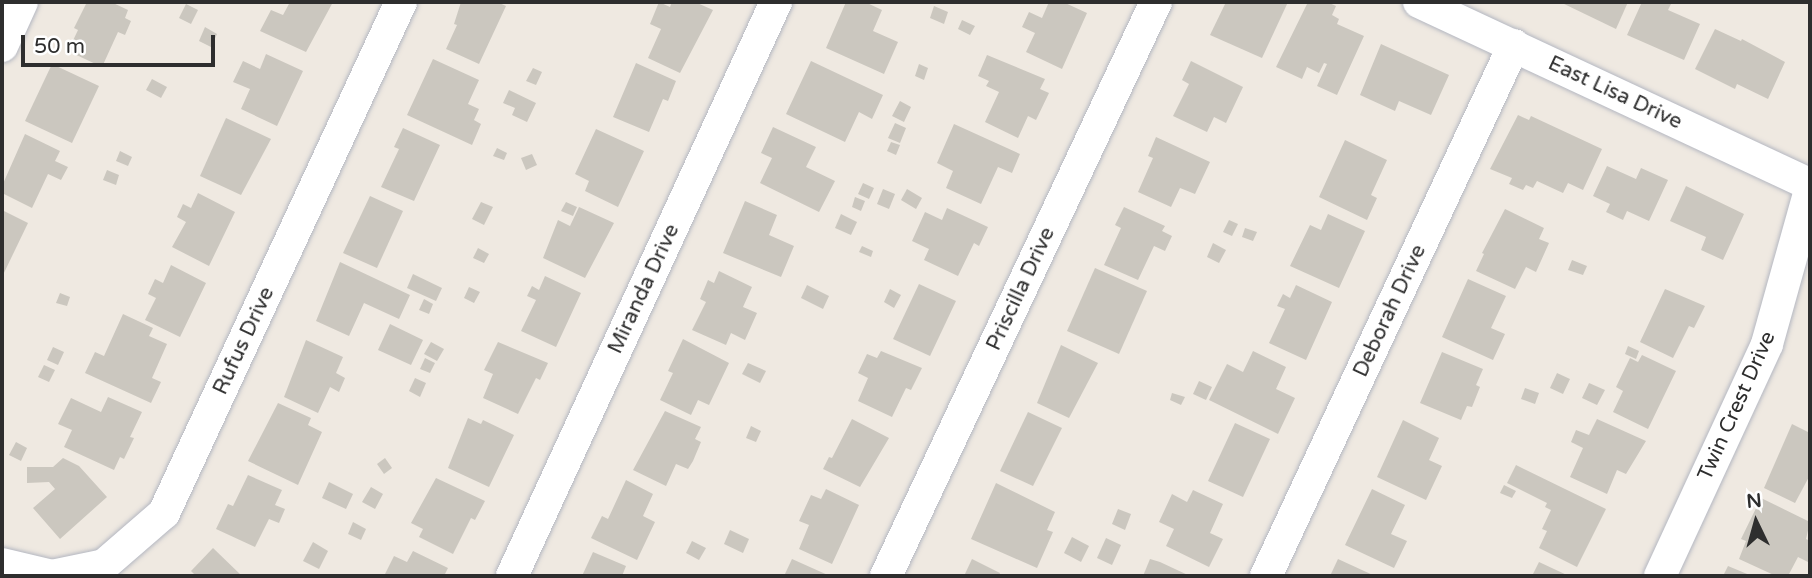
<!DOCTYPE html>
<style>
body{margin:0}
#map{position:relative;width:1812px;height:578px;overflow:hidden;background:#efe9e1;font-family:"Varela Round",sans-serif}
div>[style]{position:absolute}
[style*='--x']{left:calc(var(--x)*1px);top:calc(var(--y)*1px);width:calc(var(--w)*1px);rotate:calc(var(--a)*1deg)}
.building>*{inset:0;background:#cbc7bf}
.roads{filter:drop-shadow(0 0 2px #b4b7c1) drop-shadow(0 0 2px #b4b7c1)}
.minor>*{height:32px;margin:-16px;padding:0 16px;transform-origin:16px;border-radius:16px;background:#fff}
span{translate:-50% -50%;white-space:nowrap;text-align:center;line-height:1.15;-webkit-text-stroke:6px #fff;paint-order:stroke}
.street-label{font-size:21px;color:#2e2e2e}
.frame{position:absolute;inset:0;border:4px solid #2e2e2e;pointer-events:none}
.north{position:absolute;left:1721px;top:487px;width:70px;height:70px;-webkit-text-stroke:5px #fff;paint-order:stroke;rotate:355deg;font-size:19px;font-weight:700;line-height:28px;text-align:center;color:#2e2e2e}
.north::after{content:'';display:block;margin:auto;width:24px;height:32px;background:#2e2e2e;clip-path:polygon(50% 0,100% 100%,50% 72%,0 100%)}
.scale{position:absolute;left:21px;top:35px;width:194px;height:32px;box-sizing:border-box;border:4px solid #2e2e2e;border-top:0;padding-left:9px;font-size:21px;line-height:24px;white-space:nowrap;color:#2e2e2e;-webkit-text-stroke:5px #fff;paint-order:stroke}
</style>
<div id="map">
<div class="building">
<div style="clip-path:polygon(87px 2px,111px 2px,128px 10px,125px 18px,131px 21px,125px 35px,118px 32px,102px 67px,68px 51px,78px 30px,74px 28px)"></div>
<div style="clip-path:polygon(290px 2px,333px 2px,306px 52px,260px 31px,271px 10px,283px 15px)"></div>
<div style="clip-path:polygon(461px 2px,497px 2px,506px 6px,479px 64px,446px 49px,457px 25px,454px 24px)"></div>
<div style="clip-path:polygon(659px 2px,670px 7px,672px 2px,695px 2px,713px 10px,680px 73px,648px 58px,661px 29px,650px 24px)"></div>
<div style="clip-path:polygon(846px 2px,865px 2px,882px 10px,873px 31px,898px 42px,884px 74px,826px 48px)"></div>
<div style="clip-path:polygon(1049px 2px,1063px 2px,1087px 13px,1062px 69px,1026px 52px,1035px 33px,1022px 27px,1029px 12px,1042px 18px)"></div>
<div style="clip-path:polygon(1226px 2px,1288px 2px,1262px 58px,1210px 35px)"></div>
<div style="clip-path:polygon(1308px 2px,1327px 2px,1336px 6px,1332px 15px,1339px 19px,1337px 24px,1364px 36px,1337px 95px,1317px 86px,1327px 64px,1324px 63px,1319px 73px,1307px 67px,1302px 79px,1276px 67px)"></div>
<div style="clip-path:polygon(1560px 2px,1628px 2px,1616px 29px)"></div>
<div style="clip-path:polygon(1642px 2px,1672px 2px,1668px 10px,1700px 24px,1684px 60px,1627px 35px)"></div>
<div style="clip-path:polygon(186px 4px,198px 10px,191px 24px,179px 18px)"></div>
<div style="clip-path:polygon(934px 6px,948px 12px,944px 24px,930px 18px)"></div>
<div style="clip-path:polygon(962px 20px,975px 26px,970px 35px,958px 29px)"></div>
<div style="clip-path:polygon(205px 27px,217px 34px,211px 47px,199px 41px)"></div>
<div style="clip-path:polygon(1715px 29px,1741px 41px,1742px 39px,1785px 62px,1768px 99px,1737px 84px,1735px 89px,1695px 69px)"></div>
<div style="clip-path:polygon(1381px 44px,1449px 75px,1431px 115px,1399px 101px,1395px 111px,1360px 95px)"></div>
<div style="clip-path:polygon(266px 54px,303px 71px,277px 126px,241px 109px,250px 89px,233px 82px,243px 61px,260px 69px)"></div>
<div style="clip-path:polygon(987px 55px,1045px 79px,1040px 89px,1049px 93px,1036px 120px,1028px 116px,1018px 138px,985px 122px,999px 92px,986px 86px,989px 81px,978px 76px)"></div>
<div style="clip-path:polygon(433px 59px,479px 80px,468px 104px,479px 109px,474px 120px,481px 124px,472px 145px,407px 115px)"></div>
<div style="clip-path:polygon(811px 61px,883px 95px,872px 119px,859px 112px,845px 142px,786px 114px)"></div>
<div style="clip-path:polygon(1191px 61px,1243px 87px,1226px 123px,1214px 117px,1207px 132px,1173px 116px,1189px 84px,1182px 80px)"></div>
<div style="clip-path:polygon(636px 63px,676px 81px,668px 101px,663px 99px,649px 132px,613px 117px)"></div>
<div style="clip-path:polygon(52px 64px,99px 86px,72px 143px,25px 121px)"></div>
<div style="clip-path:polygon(919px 64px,928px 68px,924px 80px,915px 76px)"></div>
<div style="clip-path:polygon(533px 68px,542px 72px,536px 85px,526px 81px)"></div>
<div style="clip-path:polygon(152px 79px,167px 87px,161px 98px,146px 90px)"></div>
<div style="clip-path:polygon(509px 90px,536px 103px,527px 122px,512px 115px,515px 108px,503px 103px)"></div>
<div style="clip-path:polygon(900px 101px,911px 107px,904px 122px,892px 116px)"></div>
<div style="clip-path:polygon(1518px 115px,1529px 120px,1531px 116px,1602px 149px,1583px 190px,1568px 183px,1563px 193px,1537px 181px,1533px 188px,1526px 185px,1523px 190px,1509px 184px,1512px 178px,1490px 169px)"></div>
<div style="clip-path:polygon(226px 118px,271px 139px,241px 195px,200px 176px)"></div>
<div style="clip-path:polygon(895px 123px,906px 128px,900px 143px,888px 138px)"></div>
<div style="clip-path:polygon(954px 124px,1020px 154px,1012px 173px,998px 167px,981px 204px,946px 188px,953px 171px,937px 163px)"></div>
<div style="clip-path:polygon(773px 127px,816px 147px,806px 167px,835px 181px,819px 212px,760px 183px,772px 158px,761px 153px)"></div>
<div style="clip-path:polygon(403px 128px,440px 145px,414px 201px,381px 187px,399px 149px,394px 147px)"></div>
<div style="clip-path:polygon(596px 129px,644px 151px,618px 207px,585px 191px,589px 181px,575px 174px)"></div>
<div style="clip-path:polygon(25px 134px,60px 151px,55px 161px,68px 167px,61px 180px,48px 174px,32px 208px,2px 193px,2px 186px)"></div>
<div style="clip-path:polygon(1156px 137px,1210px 162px,1195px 194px,1180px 188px,1171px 207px,1138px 192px,1153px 158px,1148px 156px)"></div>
<div style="clip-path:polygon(1345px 140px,1387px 160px,1371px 195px,1377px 198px,1367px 220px,1319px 197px)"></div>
<div style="clip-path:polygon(891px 142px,900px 145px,896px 155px,887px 151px)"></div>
<div style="clip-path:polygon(497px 148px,507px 153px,504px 160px,493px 156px)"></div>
<div style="clip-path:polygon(120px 151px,132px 157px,128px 166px,116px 161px)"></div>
<div style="clip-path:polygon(532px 154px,537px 165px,526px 170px,521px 158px)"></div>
<div style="clip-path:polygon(1607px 166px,1636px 179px,1641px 168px,1668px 180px,1649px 221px,1627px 211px,1623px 220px,1606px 212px,1610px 204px,1593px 196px)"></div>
<div style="clip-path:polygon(107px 170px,119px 175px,116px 185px,103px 180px)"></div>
<div style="clip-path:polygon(863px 183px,874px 188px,869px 199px,858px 194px)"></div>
<div style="clip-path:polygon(1686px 186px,1744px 214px,1723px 260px,1701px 250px,1706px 237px,1670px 221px)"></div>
<div style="clip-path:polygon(883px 189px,895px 194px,889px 209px,877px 204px)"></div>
<div style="clip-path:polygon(907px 189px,922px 198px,916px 209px,901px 200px)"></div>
<div style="clip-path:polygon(198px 193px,235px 212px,209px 266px,172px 247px,186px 222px,177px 217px,183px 204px,191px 208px)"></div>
<div style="clip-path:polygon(370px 196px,403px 211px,377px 268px,343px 253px)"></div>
<div style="clip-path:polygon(855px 197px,865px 201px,861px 211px,852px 207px)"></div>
<div style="clip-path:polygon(745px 201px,777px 215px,769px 235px,794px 246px,781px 277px,723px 253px)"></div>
<div style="clip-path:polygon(481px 202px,493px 207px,484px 225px,472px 219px)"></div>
<div style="clip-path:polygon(566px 202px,577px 207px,573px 216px,561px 211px)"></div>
<div style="clip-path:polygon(579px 207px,614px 223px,585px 278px,543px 258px,558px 220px,570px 226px)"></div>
<div style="clip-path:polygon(1124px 207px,1165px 226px,1162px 231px,1172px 236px,1165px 251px,1154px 246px,1138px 280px,1104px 265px,1121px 228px,1115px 225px)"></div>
<div style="clip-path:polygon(947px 208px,988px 227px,979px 246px,974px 243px,958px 276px,924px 260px,929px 249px,912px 241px,925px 212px,942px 220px)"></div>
<div style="clip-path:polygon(1505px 209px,1544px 228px,1539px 239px,1549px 243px,1536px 272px,1526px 267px,1515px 289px,1476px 271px,1484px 254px,1482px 253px)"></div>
<div style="clip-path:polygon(2px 210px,28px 223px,2px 277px)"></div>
<div style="clip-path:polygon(841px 214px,857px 222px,851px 235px,835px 228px)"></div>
<div style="clip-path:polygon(1328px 214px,1365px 231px,1339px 288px,1290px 266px,1310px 225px,1321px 230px)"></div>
<div style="clip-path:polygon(1229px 220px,1238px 224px,1232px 236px,1223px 232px)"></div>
<div style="clip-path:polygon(1245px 228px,1257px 232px,1253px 241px,1242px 237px)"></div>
<div style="clip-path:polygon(1213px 243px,1226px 250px,1219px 263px,1207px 257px)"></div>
<div style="clip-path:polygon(862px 246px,873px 251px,871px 257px,859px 252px)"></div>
<div style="clip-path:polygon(478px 248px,489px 254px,484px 263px,473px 258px)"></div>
<div style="clip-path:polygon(1572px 260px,1587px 266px,1583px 275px,1568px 270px)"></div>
<div style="clip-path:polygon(340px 262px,410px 295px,399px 319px,364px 303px,349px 336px,316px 321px)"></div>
<div style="clip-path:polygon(171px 265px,206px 283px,180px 337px,145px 320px,156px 298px,148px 294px,155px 279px,163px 283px)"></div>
<div style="clip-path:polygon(1095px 268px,1147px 291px,1119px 354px,1067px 331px)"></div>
<div style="clip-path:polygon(719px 271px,752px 287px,743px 307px,757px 313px,745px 340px,731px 333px,726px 345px,692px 330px,706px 302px,700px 299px,708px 280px,714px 283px)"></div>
<div style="clip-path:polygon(413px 274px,442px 288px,436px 301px,407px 288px)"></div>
<div style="clip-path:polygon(545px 276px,581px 293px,556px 347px,521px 331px,536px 300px,527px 296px,532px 286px,539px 290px)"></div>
<div style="clip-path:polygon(1468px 279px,1506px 296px,1491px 328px,1505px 334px,1493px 360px,1442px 337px)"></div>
<div style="clip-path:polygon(919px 284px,956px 301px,930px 356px,893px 339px)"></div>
<div style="clip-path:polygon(807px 285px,829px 296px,823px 309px,801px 298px)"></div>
<div style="clip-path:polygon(1296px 285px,1332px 302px,1306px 360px,1269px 343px,1285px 309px,1277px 306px,1283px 294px,1290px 298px)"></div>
<div style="clip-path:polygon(469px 287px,480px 292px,474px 303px,464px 298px)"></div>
<div style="clip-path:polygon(890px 289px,901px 295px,894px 308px,884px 302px)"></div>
<div style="clip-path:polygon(1665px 289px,1705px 306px,1694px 328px,1689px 326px,1673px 358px,1640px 342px)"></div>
<div style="clip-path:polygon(60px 293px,70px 297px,67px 306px,56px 303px)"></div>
<div style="clip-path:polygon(424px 299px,433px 304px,429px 314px,419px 310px)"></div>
<div style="clip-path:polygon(123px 314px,153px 328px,149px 336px,167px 344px,152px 378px,161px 382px,151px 403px,85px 373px,95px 352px,104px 356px)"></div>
<div style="clip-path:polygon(390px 324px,423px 340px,411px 365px,378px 350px)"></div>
<div style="clip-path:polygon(683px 339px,729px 363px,709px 405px,698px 400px,691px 415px,660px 400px,673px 373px,668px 371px)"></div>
<div style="clip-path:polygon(306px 340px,343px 357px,336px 373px,345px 378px,339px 392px,330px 387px,318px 413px,284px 397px)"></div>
<div style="clip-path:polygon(431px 342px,444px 349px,437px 361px,424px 354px)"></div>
<div style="clip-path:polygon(498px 342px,548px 363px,540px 380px,536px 378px,518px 414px,483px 398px,493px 374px,484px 370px)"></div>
<div style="clip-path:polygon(1061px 345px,1098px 363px,1069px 418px,1037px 403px)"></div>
<div style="clip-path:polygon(1628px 346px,1639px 351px,1636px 359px,1625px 354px)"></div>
<div style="clip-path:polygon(53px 347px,64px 352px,58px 365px,47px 360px)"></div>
<div style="clip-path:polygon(881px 351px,922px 368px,911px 390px,906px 388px,892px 417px,858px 401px,868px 378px,858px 373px,867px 354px,877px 358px)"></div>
<div style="clip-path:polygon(1253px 351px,1286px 367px,1276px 389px,1295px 398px,1278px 434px,1209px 400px,1227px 364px,1243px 372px)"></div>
<div style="clip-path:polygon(1442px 352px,1483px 369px,1476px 385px,1480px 387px,1472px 407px,1467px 406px,1461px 420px,1420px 403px)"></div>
<div style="clip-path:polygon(1642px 355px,1676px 371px,1648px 429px,1613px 412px,1623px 391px,1616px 387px,1630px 358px,1638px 362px)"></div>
<div style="clip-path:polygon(425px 358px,435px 363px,430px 373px,420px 369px)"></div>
<div style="clip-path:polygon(748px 363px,766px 371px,760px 383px,742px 374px)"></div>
<div style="clip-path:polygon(44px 365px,55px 370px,49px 382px,38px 377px)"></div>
<div style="clip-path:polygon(1557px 373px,1570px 379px,1563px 394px,1550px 388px)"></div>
<div style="clip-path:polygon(415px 378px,426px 383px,420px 397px,409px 391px)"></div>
<div style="clip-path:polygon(1199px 381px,1212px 387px,1206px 400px,1193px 394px)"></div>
<div style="clip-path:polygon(1589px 383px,1605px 390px,1597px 405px,1582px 398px)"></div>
<div style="clip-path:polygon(1525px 388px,1539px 393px,1535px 404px,1521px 399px)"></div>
<div style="clip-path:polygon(1172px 393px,1185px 397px,1181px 405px,1170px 400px)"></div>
<div style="clip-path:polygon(108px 397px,142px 412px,130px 437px,134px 438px,124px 459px,120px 457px,114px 470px,64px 447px,72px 430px,58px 424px,71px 398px,101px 412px)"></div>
<div style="clip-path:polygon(278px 403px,311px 418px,308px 425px,322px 432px,298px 485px,248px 461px)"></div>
<div style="clip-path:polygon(665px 411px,701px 427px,695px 439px,701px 442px,693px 461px,688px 469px,676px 464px,666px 486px,633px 470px)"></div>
<div style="clip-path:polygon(1028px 412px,1062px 428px,1033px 486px,1000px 471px)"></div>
<div style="clip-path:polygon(468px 418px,481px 424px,483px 420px,514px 435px,489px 487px,448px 468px)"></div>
<div style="clip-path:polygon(852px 419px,889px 438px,860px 487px,823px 469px,829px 457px,832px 458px)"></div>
<div style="clip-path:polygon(1597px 419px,1646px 441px,1626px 474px,1617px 470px,1607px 494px,1570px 477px,1583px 448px,1571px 442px,1576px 430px,1589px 435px)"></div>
<div style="clip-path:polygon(1403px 420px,1439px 438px,1429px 460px,1442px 466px,1426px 500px,1377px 477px)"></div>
<div style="clip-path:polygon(1235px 423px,1270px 439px,1243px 497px,1208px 481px)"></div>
<div style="clip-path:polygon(1792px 424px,1810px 433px,1810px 475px,1795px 503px,1764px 488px)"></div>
<div style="clip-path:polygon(751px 426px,761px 431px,756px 442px,746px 438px)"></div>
<div style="clip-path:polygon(16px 442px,27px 448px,21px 461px,9px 455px)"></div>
<div style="clip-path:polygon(63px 458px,79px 466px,107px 497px,60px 539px,33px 508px,55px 489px,49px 482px,27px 483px,27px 467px,53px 467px)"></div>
<div style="clip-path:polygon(385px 458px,392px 468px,384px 474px,377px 464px)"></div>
<div style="clip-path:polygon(1516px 465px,1606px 509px,1577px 567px,1539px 548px,1547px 531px,1542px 529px,1551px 510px,1545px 507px,1547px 503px,1507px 483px)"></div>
<div style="clip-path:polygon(248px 475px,282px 490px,275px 505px,285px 509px,279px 523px,269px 519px,255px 547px,216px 529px,228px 504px,233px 506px)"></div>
<div style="clip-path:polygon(436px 478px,485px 501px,475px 520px,471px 518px,453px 554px,419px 537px,423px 529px,411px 523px)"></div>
<div style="clip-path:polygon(626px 480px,653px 494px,643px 516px,655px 522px,637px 560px,591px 538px,602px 516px,608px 519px)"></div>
<div style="clip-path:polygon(329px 482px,353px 494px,346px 509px,322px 498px)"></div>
<div style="clip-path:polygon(996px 483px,1055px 512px,1047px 530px,1053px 532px,1037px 568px,971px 539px)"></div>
<div style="clip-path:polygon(1504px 485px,1516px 491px,1512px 498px,1500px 493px)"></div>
<div style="clip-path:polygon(371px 487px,383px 494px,375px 509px,362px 502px)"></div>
<div style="clip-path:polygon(826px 489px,859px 505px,832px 564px,799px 549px,809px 525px,799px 521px,811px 495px,821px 499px)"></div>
<div style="clip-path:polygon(1372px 489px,1405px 505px,1391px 534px,1407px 541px,1394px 568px,1345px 545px)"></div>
<div style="clip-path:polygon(1193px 490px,1223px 504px,1210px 533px,1223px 539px,1209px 567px,1166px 546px,1174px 529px,1159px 522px,1172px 494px,1187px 502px)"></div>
<div style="clip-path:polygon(1761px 498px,1810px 522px,1806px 539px,1810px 541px,1810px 557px,1808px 562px,1798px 557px,1788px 576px,1776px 576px,1739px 559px,1746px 541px,1741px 539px)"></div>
<div style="clip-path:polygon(1118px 509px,1131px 514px,1125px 530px,1112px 524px)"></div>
<div style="clip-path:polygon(353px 522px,366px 529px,361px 540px,348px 534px)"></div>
<div style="clip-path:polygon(730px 530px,749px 539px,743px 553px,724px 544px)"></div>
<div style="clip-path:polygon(1072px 537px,1089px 546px,1081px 562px,1064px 553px)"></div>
<div style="clip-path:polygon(1106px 538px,1121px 545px,1112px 565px,1097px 558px)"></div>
<div style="clip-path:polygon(692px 541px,706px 548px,699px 560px,686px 553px)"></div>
<div style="clip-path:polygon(313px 542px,328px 551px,319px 569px,303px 561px)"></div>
<div style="clip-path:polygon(213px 548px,242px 576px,196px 576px,191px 571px)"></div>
<div style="clip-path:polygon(413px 551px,448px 568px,444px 576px,384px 576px,394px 556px,407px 562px)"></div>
<div style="clip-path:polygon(593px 552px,626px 566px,622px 576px,582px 576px)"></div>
<div style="clip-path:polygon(792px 559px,830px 576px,784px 576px)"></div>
<div style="clip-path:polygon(972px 559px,1000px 573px,999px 576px,964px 576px)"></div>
<div style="clip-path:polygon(1150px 559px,1160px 562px,1190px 576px,1143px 576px)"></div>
<div style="clip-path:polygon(1338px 559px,1375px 576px,1330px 576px)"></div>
<div style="clip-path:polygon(1539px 562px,1569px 576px,1532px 576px)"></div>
<div style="clip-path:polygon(1728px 566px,1752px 576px,1723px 576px)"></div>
</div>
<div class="roads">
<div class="minor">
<div style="--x:1419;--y:2;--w:431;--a:25"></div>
<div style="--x:2;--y:46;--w:48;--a:-65.6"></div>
<div style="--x:2;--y:564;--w:51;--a:13.5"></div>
<div style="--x:52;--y:576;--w:53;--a:-11.9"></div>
<div style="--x:104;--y:565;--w:79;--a:-40.9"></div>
<div style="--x:164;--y:513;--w:563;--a:-65.12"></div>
<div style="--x:512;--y:576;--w:632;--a:-65.3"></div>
<div style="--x:886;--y:576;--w:634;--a:-64.81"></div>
<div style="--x:1266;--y:576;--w:586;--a:-64.97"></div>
<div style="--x:1660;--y:576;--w:255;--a:-65.2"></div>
<div style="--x:1767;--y:344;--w:160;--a:-74.4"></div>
</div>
</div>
<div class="street-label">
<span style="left:1615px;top:93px;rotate:25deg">East Lisa Drive</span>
<span style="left:644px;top:289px;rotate:-65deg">Miranda Drive</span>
<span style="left:1021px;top:289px;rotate:-65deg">Priscilla Drive</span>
<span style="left:1390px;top:311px;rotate:-65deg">Deborah Drive</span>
<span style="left:244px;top:341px;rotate:-65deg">Rufus Drive</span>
<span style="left:1737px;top:406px;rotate:-66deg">Twin Crest Drive</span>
</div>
<div class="frame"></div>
<div class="north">N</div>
<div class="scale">50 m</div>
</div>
